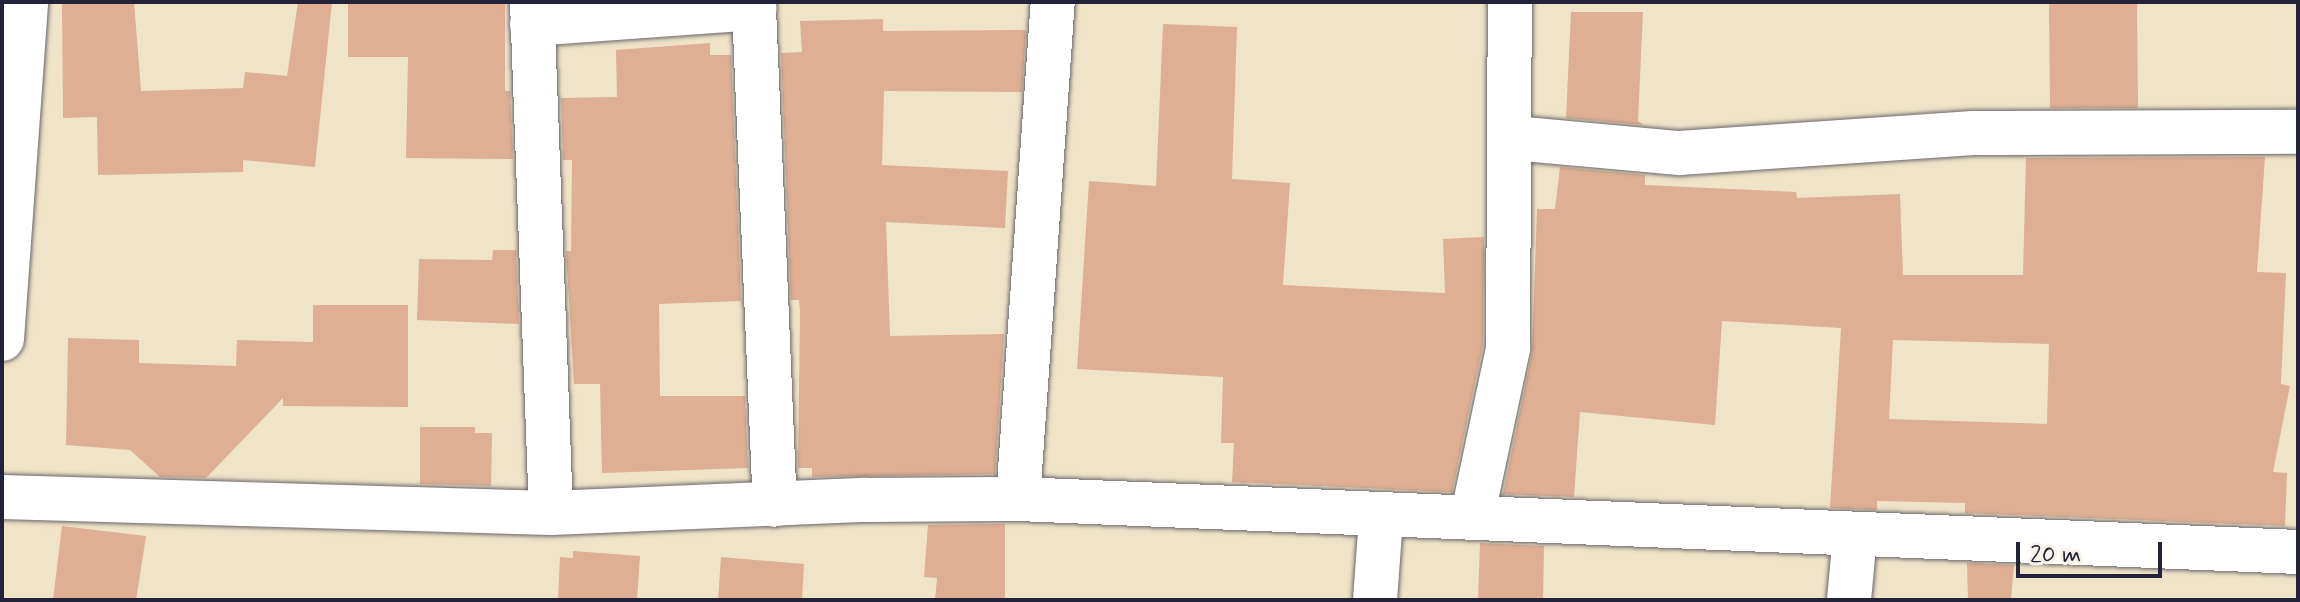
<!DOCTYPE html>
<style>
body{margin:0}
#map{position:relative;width:2300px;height:602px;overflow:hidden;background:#efe4c8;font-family:Mynerve,sans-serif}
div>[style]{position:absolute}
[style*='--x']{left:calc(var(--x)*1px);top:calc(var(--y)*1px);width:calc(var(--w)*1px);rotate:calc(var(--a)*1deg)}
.building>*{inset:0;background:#deaf93}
.roads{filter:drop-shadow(0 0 2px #6a666c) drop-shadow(0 0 2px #6a666c)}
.minor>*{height:44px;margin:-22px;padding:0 22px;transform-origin:22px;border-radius:22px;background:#fff}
span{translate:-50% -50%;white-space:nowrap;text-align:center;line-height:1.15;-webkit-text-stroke:8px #f7f3e8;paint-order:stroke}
.frame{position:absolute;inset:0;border:4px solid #22223b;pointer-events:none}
.scale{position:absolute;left:2016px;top:542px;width:146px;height:36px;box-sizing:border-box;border:4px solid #22223b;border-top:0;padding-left:10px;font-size:24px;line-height:28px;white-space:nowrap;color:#22223b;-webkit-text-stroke:6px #f7f3e8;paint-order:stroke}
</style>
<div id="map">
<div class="building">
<div style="clip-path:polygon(62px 2px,134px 2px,141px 91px,243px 88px,245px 72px,287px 76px,298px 2px,332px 2px,315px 167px,243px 160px,243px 172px,98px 175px,97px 117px,63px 118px)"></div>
<div style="clip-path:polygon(348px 2px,505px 2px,505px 91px,510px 91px,513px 159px,406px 158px,408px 57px,348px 57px)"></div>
<div style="clip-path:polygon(2049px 2px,2137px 2px,2138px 108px,2050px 108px)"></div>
<div style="clip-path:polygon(1571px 12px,1643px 12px,1638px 121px,1643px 125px,1566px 118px)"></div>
<div style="clip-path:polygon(883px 19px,883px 31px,1026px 30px,1022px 92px,884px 91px,882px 165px,1008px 171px,1005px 228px,886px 222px,890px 336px,1004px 334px,995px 474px,812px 477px,812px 468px,798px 468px,800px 313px,799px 300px,791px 300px,781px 53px,802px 52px,800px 21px)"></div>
<div style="clip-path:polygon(1163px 24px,1237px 27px,1232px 179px,1290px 183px,1283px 285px,1445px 293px,1443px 239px,1484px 237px,1483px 345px,1452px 492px,1232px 482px,1234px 443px,1221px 443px,1223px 377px,1077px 369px,1089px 181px,1156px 186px)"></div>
<div style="clip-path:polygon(710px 43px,710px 55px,731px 55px,741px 301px,659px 304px,660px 396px,745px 396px,748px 468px,602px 473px,600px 384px,574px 384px,566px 251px,571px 251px,572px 160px,563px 160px,561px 98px,617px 97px,616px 50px)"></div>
<div style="clip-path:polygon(evenodd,2265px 157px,2257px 272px,2286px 273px,2281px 384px,2290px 386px,2273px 472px,2287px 473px,2285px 526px,1965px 513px,1965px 503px,1877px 501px,1877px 510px,1830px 508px,1841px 328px,1722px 321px,1715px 425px,1580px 412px,1574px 497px,1503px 494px,1532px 353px,1537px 209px,1555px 209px,1560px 167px,1645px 175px,1645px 185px,1796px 192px,1797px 198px,1900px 194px,1903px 275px,2023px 275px,2026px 158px,2265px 157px,1893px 340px,2049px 344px,2047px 424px,1889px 419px,1893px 340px)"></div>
<div style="clip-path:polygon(493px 250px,516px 250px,519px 324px,417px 320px,419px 259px,492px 260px)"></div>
<div style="clip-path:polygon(313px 305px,408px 305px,408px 407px,283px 406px,283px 398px,206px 478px,160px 477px,130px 450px,66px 445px,68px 338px,139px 340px,139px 363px,236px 366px,237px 340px,313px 342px)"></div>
<div style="clip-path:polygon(420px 427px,475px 427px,475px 433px,492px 433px,491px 486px,420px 484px)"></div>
<div style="clip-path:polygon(1005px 524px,1005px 600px,935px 600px,937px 578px,924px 577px,928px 525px)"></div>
<div style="clip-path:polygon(62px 526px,146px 536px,136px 600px,53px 600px)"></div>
<div style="clip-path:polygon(1480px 543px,1544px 546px,1543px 600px,1478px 600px)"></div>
<div style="clip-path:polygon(573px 551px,640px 556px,637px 600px,558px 600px,560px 557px,573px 558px)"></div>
<div style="clip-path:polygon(721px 557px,804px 564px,802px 600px,718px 600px)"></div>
<div style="clip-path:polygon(1967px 563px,2014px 565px,2011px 600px,1968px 600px)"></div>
</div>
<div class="roads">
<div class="minor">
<div style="--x:532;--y:2;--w:511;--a:87.87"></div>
<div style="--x:532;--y:24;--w:223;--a:-4.1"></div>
<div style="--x:754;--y:8;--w:497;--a:87.6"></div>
<div style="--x:1513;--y:138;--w:167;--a:5.2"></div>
<div style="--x:1679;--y:153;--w:295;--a:-3.9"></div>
<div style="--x:1973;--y:133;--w:325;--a:-0.2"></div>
<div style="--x:2;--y:339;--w:338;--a:-85.9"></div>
<div style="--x:2;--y:497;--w:549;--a:1.67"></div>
<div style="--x:551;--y:513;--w:315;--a:-2.4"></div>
<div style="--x:866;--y:500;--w:152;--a:-0.4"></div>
<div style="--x:1018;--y:499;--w:1281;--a:2.37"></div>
<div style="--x:1018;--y:499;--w:498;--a:-86"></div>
<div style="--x:1472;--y:518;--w:174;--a:-78"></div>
<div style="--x:1508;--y:348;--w:346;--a:-89.7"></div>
<div style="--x:1375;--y:600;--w:82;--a:-85.8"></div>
<div style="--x:1849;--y:600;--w:65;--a:-84.7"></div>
</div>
</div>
<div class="frame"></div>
<div class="scale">20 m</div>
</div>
